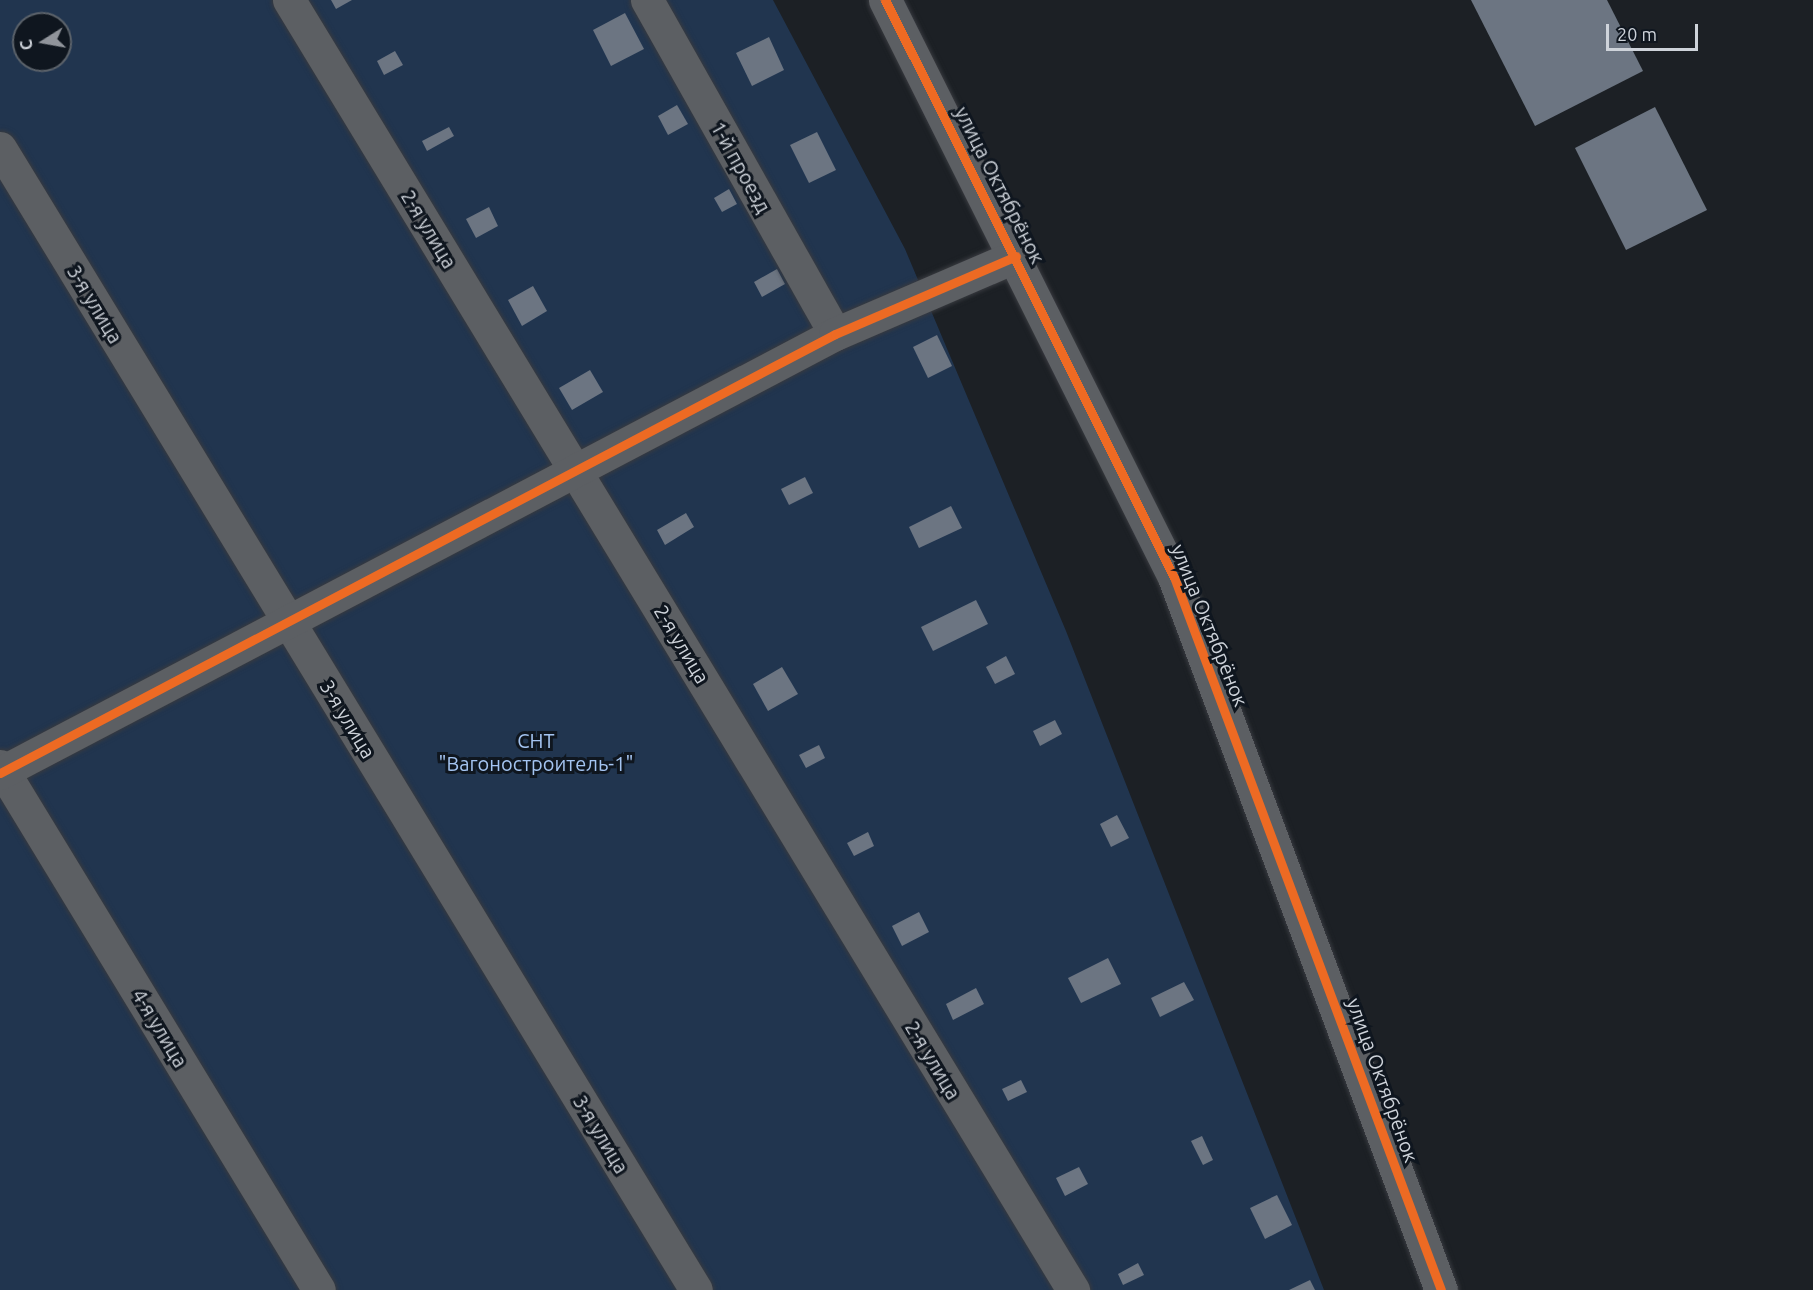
<!DOCTYPE html>
<meta charset="utf-8">
<style>
body{margin:0}
#map{position:relative;width:1813px;height:1290px;overflow:hidden;background:#1c2025;font-family:Ubuntu,sans-serif}
div>[style]{position:absolute}
[style*='--x']{left:calc(var(--x)*1px);top:calc(var(--y)*1px);width:calc(var(--w)*1px);rotate:calc(var(--a)*1deg)}
.green>*{inset:0;background:#21354f}
.building>*{inset:0;background:#6c7582}
.roads{filter:drop-shadow(0 0 2px #383a3f) drop-shadow(0 0 2px #383a3f)}
.minor>*{height:33px;margin:-16.5px;padding:0 16.5px;transform-origin:16.5px;border-radius:16.5px;background:#5c5f63}
.cycleway>*{height:9px;margin:-4.5px;padding:0 4.5px;transform-origin:4.5px;border-radius:4.5px;background:#ed6a23}
span{translate:-50% -50%;white-space:nowrap;text-align:center;line-height:1.15;-webkit-text-stroke:6px #0f161f;paint-order:stroke}
.street-label{font-size:20px;color:#ced3da}
.park-label{font-size:20px;color:#a4c4f1}
.north{position:absolute;left:12px;top:12px;width:60px;height:60px;box-sizing:border-box;background:#0f161f;border:2px solid #5b626a;border-radius:50%;rotate:259deg;font-size:16px;font-weight:700;line-height:24px;text-align:center;color:#ced3da}
.north::after{content:'';display:block;margin:auto;width:21px;height:27px;background:#90949b;clip-path:polygon(50% 0,100% 100%,50% 72%,0 100%)}
.scale{position:absolute;left:1606px;top:24px;width:92px;height:27px;box-sizing:border-box;border:3px solid #ced3da;border-top:0;padding-left:8px;font-size:18px;line-height:21px;white-space:nowrap;color:#ced3da;-webkit-text-stroke:4px #0f161f;paint-order:stroke}
</style>
<div id="map">
<div class="green">
<div style="clip-path:polygon(evenodd,0 0,773px 0,905px 249px,1066px 631px,1324px 1290px,0 1290px,0 0,24px 24px,60px 24px,60px 60px,24px 60px,24px 24px)"></div>
</div>
<div class="building">
<div style="clip-path:polygon(331px 0,352px 0,336px 9px)"></div>
<div style="clip-path:polygon(1471px 0,1607px 0,1643px 71px,1535px 126px)"></div>
<div style="clip-path:polygon(625px 13px,644px 49px,611px 66px,593px 30px)"></div>
<div style="clip-path:polygon(769px 37px,784px 70px,752px 86px,736px 53px)"></div>
<div style="clip-path:polygon(395px 51px,403px 65px,384px 75px,377px 61px)"></div>
<div style="clip-path:polygon(677px 105px,688px 124px,668px 135px,658px 116px)"></div>
<div style="clip-path:polygon(1655px 107px,1707px 210px,1626px 250px,1575px 148px)"></div>
<div style="clip-path:polygon(449px 127px,454px 136px,427px 151px,422px 141px)"></div>
<div style="clip-path:polygon(817px 132px,836px 170px,809px 183px,790px 145px)"></div>
<div style="clip-path:polygon(729px 189px,737px 204px,722px 212px,714px 198px)"></div>
<div style="clip-path:polygon(489px 207px,498px 226px,476px 238px,466px 219px)"></div>
<div style="clip-path:polygon(777px 269px,785px 284px,762px 297px,754px 282px)"></div>
<div style="clip-path:polygon(533px 286px,547px 311px,522px 326px,508px 300px)"></div>
<div style="clip-path:polygon(937px 335px,952px 366px,928px 378px,913px 347px)"></div>
<div style="clip-path:polygon(590px 370px,603px 392px,572px 410px,559px 388px)"></div>
<div style="clip-path:polygon(805px 477px,813px 493px,789px 505px,781px 489px)"></div>
<div style="clip-path:polygon(951px 506px,962px 528px,919px 548px,909px 527px)"></div>
<div style="clip-path:polygon(686px 513px,694px 527px,665px 545px,657px 530px)"></div>
<div style="clip-path:polygon(976px 600px,988px 624px,933px 651px,921px 627px)"></div>
<div style="clip-path:polygon(1006px 656px,1015px 674px,995px 684px,986px 667px)"></div>
<div style="clip-path:polygon(782px 667px,798px 694px,768px 711px,753px 684px)"></div>
<div style="clip-path:polygon(1055px 720px,1062px 734px,1040px 746px,1033px 731px)"></div>
<div style="clip-path:polygon(819px 745px,825px 758px,806px 768px,799px 755px)"></div>
<div style="clip-path:polygon(1117px 815px,1129px 838px,1111px 847px,1100px 824px)"></div>
<div style="clip-path:polygon(868px 832px,874px 846px,854px 856px,847px 843px)"></div>
<div style="clip-path:polygon(919px 912px,929px 932px,902px 946px,892px 926px)"></div>
<div style="clip-path:polygon(1108px 958px,1121px 984px,1081px 1003px,1068px 978px)"></div>
<div style="clip-path:polygon(1184px 982px,1194px 1000px,1160px 1017px,1151px 998px)"></div>
<div style="clip-path:polygon(976px 988px,984px 1004px,953px 1020px,946px 1004px)"></div>
<div style="clip-path:polygon(1021px 1080px,1027px 1092px,1008px 1101px,1002px 1089px)"></div>
<div style="clip-path:polygon(1202px 1136px,1213px 1160px,1203px 1165px,1191px 1141px)"></div>
<div style="clip-path:polygon(1079px 1167px,1088px 1184px,1065px 1196px,1056px 1178px)"></div>
<div style="clip-path:polygon(1277px 1195px,1292px 1225px,1265px 1239px,1250px 1208px)"></div>
<div style="clip-path:polygon(1138px 1263px,1144px 1275px,1123px 1285px,1118px 1274px)"></div>
<div style="clip-path:polygon(1310px 1280px,1315px 1290px,1289px 1290px)"></div>
</div>
<div class="roads">
<div class="minor">
<div style="--x:289;--y:0;--w:1510;--a:58.71"></div>
<div style="--x:647;--y:0;--w:383;--a:60.6"></div>
<div style="--x:885;--y:0;--w:645;--a:63.4"></div>
<div style="--x:1174;--y:577;--w:761;--a:69.47"></div>
<div style="--x:0;--y:148;--w:1337;--a:58.64"></div>
<div style="--x:0;--y:766;--w:613;--a:58.67"></div>
<div style="--x:0;--y:773;--w:943;--a:-27.73"></div>
<div style="--x:835;--y:334;--w:197;--a:-23.3"></div>
</div>
</div>
<div class="cycleway">
<div style="--x:885;--y:0;--w:645;--a:63.4"></div>
<div style="--x:1174;--y:577;--w:761;--a:69.47"></div>
<div style="--x:0;--y:773;--w:943;--a:-27.73"></div>
<div style="--x:835;--y:334;--w:197;--a:-23.3"></div>
</div>
<div class="street-label">
<span style="left:741px;top:167px;rotate:61deg">1-й проезд</span>
<span style="left:1000px;top:185px;rotate:63deg">улица Октябрёнок</span>
<span style="left:429px;top:229px;rotate:59deg">2-я улица</span>
<span style="left:95px;top:304px;rotate:59deg">3-я улица</span>
<span style="left:1210px;top:625px;rotate:68deg">улица Октябрёнок</span>
<span style="left:682px;top:644px;rotate:59deg">2-я улица</span>
<span style="left:348px;top:719px;rotate:59deg">3-я улица</span>
<span style="left:160px;top:1028px;rotate:59deg">4-я улица</span>
<span style="left:933px;top:1060px;rotate:59deg">2-я улица</span>
<span style="left:1383px;top:1080px;rotate:70deg">улица Октябрёнок</span>
<span style="left:601px;top:1134px;rotate:59deg">3-я улица</span>
</div>
<div class="park-label">
<span style="left:536px;top:752px">СНТ<br>"Вагоностроитель-1"</span>
</div>
<div class="north">С</div>
<div class="scale">20 m</div>
</div>
